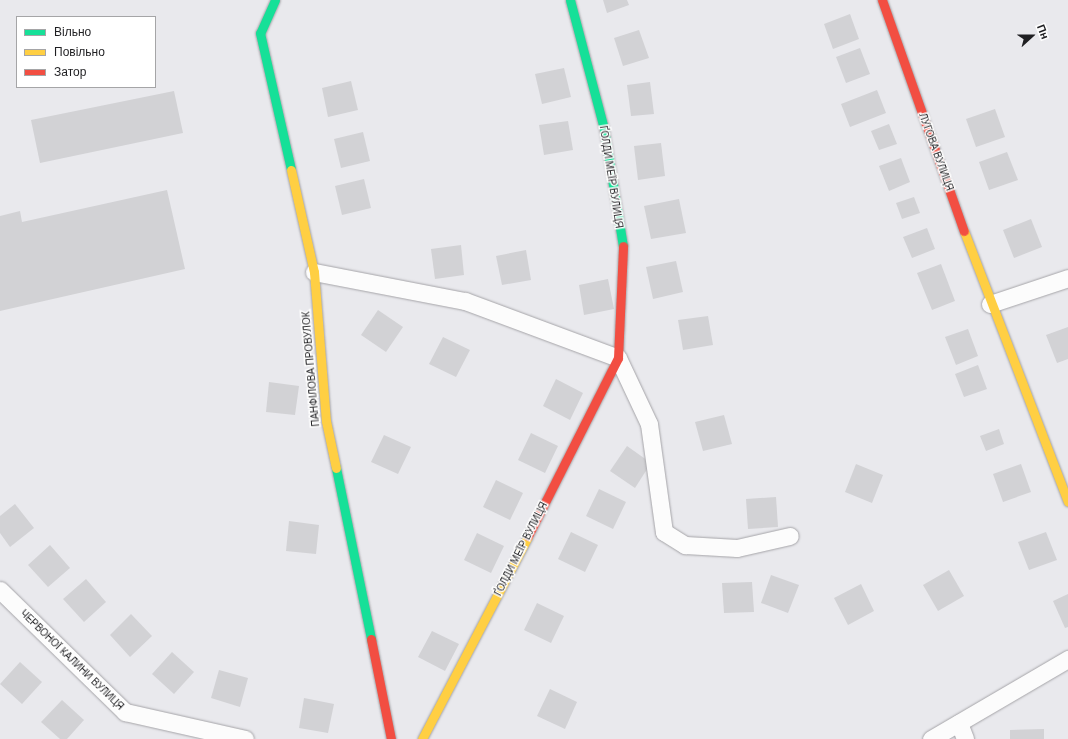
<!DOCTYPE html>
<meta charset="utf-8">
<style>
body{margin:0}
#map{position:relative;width:1068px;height:739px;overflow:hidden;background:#e9e9ed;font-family:Arial,sans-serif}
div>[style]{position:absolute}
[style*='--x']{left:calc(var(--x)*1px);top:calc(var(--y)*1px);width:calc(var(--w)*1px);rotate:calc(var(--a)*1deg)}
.building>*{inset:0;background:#d2d2d5}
.roads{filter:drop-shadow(0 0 1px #a5a4a8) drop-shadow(0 0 1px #a5a4a8)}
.street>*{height:17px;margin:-8.5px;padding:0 8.5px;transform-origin:8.5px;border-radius:8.5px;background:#fcfcfc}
.fast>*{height:9px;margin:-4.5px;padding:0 4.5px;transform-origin:4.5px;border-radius:4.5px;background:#16e098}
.slow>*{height:9px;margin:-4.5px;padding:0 4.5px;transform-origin:4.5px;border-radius:4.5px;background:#ffcf43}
.jam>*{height:9px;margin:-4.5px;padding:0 4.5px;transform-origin:4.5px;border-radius:4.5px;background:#f24e42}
span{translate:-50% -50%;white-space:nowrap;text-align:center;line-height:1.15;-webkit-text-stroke:3px #fff;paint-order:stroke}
.street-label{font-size:10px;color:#1f1f22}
.legend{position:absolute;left:16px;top:16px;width:140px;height:72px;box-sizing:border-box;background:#fff;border:1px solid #a5a5a7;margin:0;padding:5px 7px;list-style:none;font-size:12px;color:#1f1f22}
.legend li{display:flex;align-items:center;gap:8px;height:20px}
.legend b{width:20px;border:1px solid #a5a5a7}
.north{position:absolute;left:1012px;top:16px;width:40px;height:40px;-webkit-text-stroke:3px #fff;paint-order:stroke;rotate:69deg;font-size:11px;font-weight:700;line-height:16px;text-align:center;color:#1f1f22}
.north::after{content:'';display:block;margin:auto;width:14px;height:18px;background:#1f1f22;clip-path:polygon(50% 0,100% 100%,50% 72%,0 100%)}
</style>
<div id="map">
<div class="building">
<div style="clip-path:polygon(603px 0,627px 0,629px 5px,607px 13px)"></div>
<div style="clip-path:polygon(850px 14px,859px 39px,833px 49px,824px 24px)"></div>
<div style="clip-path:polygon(639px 30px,649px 58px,623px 66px,614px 38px)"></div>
<div style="clip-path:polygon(860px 48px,870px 74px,846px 83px,836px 57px)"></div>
<div style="clip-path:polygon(564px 68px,571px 97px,542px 104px,535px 74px)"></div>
<div style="clip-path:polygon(351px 81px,358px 110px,328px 117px,322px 88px)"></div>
<div style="clip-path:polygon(650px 82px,654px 114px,631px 116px,627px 85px)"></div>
<div style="clip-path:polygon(877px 90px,886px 113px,850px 127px,841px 104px)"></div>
<div style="clip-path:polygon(174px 91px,183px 133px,40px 163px,31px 120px)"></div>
<div style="clip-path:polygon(995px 109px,1005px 137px,976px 147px,966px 119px)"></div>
<div style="clip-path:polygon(568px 121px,573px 150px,544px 155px,539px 125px)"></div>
<div style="clip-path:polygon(889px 124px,897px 144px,879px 150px,871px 131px)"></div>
<div style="clip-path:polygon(363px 132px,370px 161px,341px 168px,334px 139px)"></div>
<div style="clip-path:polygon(661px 143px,665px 176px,638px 180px,634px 146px)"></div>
<div style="clip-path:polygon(1007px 152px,1018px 180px,989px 190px,979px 162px)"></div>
<div style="clip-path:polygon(901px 158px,910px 182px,889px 191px,879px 166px)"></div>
<div style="clip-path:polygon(364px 179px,371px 208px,342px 215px,335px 186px)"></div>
<div style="clip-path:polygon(167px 190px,185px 269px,0 311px,0 216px,20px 211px,22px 222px)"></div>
<div style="clip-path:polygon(914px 197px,920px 213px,902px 219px,896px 203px)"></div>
<div style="clip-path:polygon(679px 199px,686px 233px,651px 239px,644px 206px)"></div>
<div style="clip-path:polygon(1031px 219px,1042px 247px,1014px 258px,1003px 230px)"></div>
<div style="clip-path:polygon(927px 228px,935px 249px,912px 258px,903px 237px)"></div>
<div style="clip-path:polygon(461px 245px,464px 275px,435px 279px,431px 249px)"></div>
<div style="clip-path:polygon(526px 250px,531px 280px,502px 285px,496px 256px)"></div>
<div style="clip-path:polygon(676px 261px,683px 292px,653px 299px,646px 267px)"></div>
<div style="clip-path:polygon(941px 264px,955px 301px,932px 310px,917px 273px)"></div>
<div style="clip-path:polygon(608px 279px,614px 309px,584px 315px,579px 285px)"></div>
<div style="clip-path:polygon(378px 310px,403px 327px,386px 352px,361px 335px)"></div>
<div style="clip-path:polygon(708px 316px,713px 345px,683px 350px,678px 320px)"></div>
<div style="clip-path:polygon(1068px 327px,1068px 359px,1057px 363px,1046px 335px)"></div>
<div style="clip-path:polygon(968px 329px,978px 356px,956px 365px,945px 337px)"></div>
<div style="clip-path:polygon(443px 337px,470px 350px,456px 377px,429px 364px)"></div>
<div style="clip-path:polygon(978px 365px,987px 389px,964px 397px,955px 374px)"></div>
<div style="clip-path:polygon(556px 379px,583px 393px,570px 420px,543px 406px)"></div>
<div style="clip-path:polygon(269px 382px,299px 386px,295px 415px,266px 412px)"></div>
<div style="clip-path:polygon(724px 415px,732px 444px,703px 451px,695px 422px)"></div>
<div style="clip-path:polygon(999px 429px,1004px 444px,986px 451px,980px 436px)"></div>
<div style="clip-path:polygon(531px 433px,558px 446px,545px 473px,518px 460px)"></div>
<div style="clip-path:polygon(384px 435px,411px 447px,398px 474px,371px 462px)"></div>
<div style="clip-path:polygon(627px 446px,651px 463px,635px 488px,610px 471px)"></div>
<div style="clip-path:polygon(856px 464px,883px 475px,872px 503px,845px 492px)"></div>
<div style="clip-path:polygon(1021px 464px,1031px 492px,1003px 502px,993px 474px)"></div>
<div style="clip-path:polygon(496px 480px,523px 493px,510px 520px,483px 507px)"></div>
<div style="clip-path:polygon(599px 489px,626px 502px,613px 529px,586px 516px)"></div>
<div style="clip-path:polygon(776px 497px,778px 527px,748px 529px,746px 499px)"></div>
<div style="clip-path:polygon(15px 504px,34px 528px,10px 547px,0 533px,0 516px)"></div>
<div style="clip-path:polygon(289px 521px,319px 525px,316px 554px,286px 551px)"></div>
<div style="clip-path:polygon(571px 532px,598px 545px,585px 572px,558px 559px)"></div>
<div style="clip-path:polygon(1046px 532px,1057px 560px,1029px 570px,1018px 542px)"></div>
<div style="clip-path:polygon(477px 533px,504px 546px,491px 573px,464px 560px)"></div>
<div style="clip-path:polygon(50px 545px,70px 568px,48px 587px,28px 565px)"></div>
<div style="clip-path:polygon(949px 570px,964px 596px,938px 611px,923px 585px)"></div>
<div style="clip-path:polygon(771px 575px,799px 585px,788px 613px,761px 603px)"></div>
<div style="clip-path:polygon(86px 579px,106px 602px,84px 622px,63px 599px)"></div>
<div style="clip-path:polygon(752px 582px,754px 612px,724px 613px,722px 583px)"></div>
<div style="clip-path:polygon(861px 584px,874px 611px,848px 625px,834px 598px)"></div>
<div style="clip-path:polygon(1068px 594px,1068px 627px,1065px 628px,1053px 601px)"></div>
<div style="clip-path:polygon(537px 603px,564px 616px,551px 643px,524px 630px)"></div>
<div style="clip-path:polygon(131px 614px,152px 636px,130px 657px,110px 635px)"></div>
<div style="clip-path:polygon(432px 631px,459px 644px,445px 671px,418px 657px)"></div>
<div style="clip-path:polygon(172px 652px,194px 672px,174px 694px,152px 674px)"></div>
<div style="clip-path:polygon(20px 662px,42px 682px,22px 704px,0 684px)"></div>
<div style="clip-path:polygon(219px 670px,248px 678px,240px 707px,211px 698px)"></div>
<div style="clip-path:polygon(550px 689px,577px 702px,565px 729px,537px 716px)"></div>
<div style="clip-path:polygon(304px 698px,334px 704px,328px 733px,299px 728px)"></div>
<div style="clip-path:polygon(62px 700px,84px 720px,67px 739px,60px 739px,41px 722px)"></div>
<div style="clip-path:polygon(1044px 729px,1044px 739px,1010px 739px,1010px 730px)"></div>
</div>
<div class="roads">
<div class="street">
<div style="--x:314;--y:272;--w:154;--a:10.9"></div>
<div style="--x:465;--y:301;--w:163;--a:20.4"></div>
<div style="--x:618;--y:358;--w:73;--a:64.8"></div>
<div style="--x:649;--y:424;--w:109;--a:82.1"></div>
<div style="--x:664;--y:532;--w:25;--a:32"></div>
<div style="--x:685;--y:545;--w:52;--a:3.3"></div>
<div style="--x:737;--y:548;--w:54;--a:-12.8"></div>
<div style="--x:990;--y:304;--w:82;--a:-18.4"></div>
<div style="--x:0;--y:590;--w:175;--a:44.3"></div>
<div style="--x:125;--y:712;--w:123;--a:12.7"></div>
<div style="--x:959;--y:723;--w:17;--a:69"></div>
<div style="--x:931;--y:739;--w:159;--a:-30.3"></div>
</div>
<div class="fast">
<div style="--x:275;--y:0;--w:36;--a:114"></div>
<div style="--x:260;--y:33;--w:140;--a:77.2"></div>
<div style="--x:570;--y:0;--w:133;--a:75.2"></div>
<div style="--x:604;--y:129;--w:119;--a:80.8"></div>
<div style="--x:336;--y:468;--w:175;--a:78.4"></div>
</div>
<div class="slow">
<div style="--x:291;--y:170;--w:105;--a:77.3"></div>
<div style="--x:314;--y:272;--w:149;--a:85.4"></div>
<div style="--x:326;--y:421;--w:48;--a:78"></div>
<div style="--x:964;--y:231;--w:290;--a:69"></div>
<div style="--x:422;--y:739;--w:229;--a:-62.4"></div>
</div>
<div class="jam">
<div style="--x:882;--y:0;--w:245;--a:70.5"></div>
<div style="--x:528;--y:536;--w:199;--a:-63.2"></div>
<div style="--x:618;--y:358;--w:112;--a:-87.4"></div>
<div style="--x:371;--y:639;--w:102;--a:78.7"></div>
</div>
</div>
<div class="street-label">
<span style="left:936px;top:152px;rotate:70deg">ЛУГОВА ВУЛИЦЯ</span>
<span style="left:611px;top:177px;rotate:81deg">ҐОЛДИ МЕЇР ВУЛИЦЯ</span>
<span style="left:311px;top:369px;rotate:-95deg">ПАНФІЛОВА ПРОВУЛОК</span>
<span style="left:521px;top:549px;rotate:-63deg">ҐОЛДИ МЕЇР ВУЛИЦЯ</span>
<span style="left:72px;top:660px;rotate:44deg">ЧЕРВОНОЇ КАЛИНИ ВУЛИЦЯ</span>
</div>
<ul class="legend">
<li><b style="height:5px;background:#16e098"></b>Вільно</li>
<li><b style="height:5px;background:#ffcf43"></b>Повільно</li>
<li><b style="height:5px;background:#f24e42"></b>Затор</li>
</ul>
<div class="north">Пн</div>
</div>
